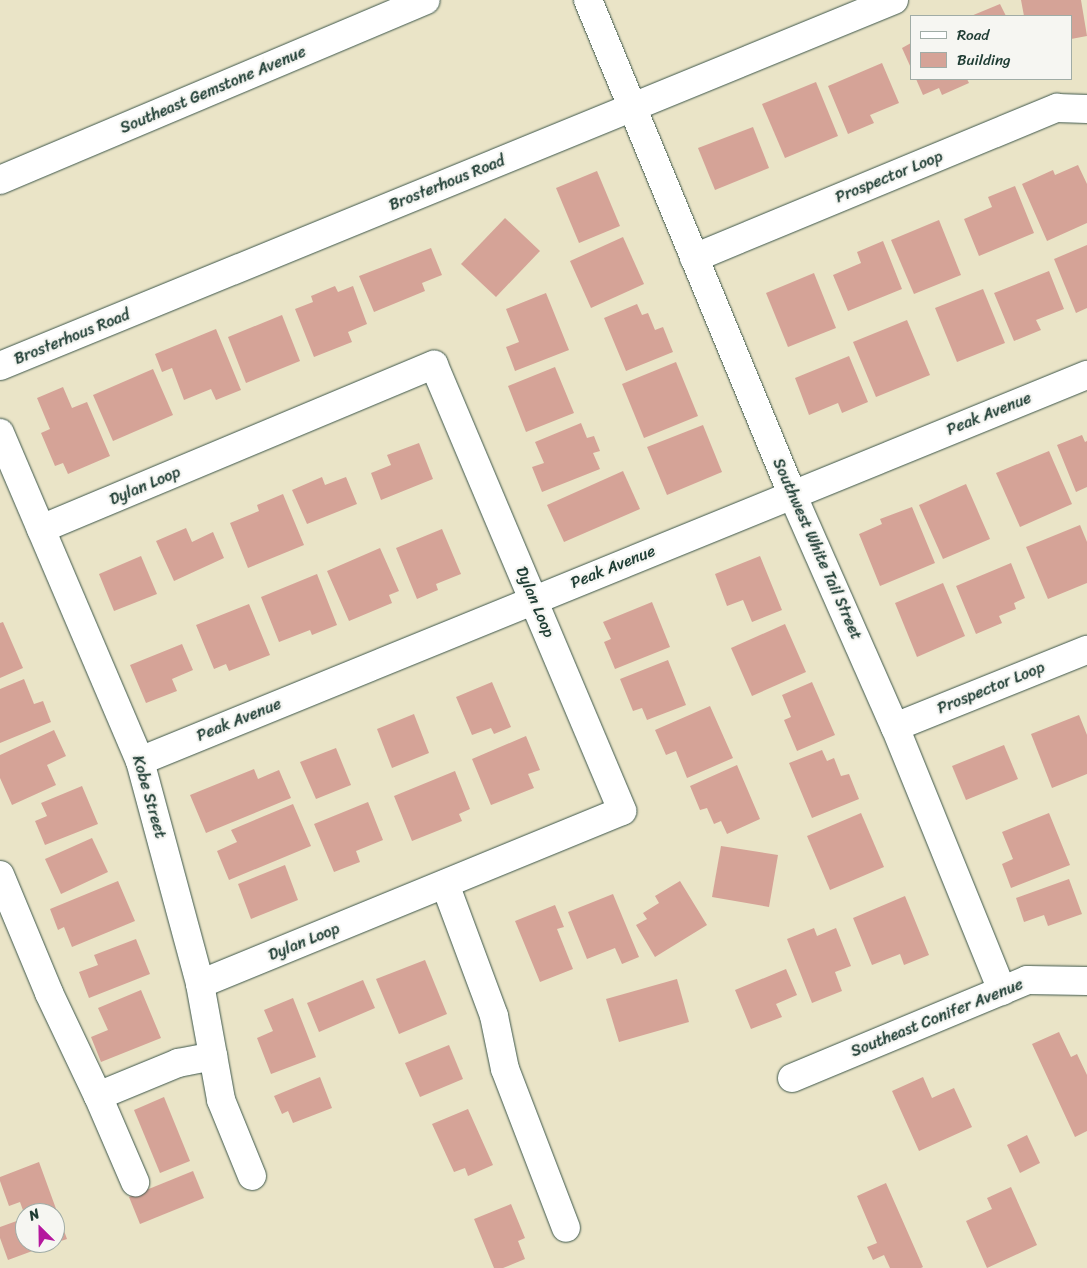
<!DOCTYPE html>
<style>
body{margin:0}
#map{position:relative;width:1087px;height:1268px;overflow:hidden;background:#eae4c7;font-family:Sriracha,sans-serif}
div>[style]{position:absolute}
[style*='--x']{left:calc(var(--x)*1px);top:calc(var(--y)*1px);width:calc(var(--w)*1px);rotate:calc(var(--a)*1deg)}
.building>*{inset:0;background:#d5a397}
.roads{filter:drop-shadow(0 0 1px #3d564a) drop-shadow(0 0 1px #3d564a)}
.minor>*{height:28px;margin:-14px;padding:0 14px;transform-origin:14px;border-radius:14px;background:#fff}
span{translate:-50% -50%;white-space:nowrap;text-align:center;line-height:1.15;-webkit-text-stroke:4.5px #f6f6f2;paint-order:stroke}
.street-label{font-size:16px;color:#1f3d34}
.legend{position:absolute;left:910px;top:15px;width:162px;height:65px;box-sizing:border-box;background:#f6f6f2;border:1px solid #a0aca6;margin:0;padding:6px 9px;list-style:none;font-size:15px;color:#1f3d34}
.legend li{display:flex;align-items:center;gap:10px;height:25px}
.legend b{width:25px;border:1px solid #a0aca6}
.north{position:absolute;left:15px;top:1203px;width:50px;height:50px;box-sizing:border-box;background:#f6f6f2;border:1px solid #a0aca6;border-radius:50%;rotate:337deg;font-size:14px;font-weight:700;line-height:20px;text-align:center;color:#1f3d34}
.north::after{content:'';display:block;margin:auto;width:18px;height:22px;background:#b5179e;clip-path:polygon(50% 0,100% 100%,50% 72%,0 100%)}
</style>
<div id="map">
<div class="building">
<div style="clip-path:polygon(1021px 0,1081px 0,1087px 36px,1071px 39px,1071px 16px,1024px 16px)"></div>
<div style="clip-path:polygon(1000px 4px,1006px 16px,971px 16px)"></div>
<div style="clip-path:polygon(911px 43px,911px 68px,902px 48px)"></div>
<div style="clip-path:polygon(882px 63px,899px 103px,870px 115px,874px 123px,848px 134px,828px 86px)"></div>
<div style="clip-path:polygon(916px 79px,967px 79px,969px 83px,942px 95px,939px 88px,923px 95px)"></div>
<div style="clip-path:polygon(816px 82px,838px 136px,785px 158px,762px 104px)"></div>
<div style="clip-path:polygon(753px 127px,769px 168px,715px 190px,698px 148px)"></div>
<div style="clip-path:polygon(1078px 165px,1087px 184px,1087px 223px,1047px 241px,1022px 184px,1053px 170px,1055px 175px)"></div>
<div style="clip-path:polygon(597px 171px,620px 226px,579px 243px,556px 188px)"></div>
<div style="clip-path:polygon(1015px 186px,1034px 233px,979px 256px,964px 219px,992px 207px,988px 197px)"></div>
<div style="clip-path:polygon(505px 218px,540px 251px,496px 297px,461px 264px)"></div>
<div style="clip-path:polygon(939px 220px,961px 275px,914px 294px,891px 240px)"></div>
<div style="clip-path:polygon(623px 237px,644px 284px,591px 308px,570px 261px)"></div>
<div style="clip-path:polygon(883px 241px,902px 289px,848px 311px,833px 275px,861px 263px,857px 252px)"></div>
<div style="clip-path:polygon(1087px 245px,1087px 308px,1076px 313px,1054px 259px)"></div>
<div style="clip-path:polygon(431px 248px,442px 275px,422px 283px,425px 291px,374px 312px,359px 276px)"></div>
<div style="clip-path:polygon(1049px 271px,1064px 309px,1036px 320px,1041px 330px,1014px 341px,994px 293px)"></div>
<div style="clip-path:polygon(814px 273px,836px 328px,788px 347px,766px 293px)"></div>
<div style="clip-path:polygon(335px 286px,338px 292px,353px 286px,367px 324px,348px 332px,352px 342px,314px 357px,295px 309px,313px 302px,311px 296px)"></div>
<div style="clip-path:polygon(983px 289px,1005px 343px,957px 362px,935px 308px)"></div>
<div style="clip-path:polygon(546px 293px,569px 350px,515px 371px,506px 347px,519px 342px,506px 309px)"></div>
<div style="clip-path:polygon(637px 304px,642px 315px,648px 313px,655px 330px,663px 327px,673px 352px,626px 371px,604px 318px)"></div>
<div style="clip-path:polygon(282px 315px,300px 361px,246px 383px,228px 337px)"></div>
<div style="clip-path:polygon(907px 320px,930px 375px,876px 397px,853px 342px)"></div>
<div style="clip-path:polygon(216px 329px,241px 390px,216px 400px,211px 389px,184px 400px,172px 368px,162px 372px,155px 354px)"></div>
<div style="clip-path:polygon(849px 356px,868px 402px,842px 413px,838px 403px,809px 415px,795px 378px)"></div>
<div style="clip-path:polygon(676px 362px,698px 416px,644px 438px,622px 384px)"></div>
<div style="clip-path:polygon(555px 367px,574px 413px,526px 432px,508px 386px)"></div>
<div style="clip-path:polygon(153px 369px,173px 415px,113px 441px,93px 395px)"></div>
<div style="clip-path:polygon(63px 387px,72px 408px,87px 402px,110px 456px,68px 474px,63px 463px,55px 466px,41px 433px,50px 429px,37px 398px)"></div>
<div style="clip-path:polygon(581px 423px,587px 438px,594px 436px,600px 451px,593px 453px,600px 469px,542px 492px,532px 467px,544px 463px,535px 442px)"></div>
<div style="clip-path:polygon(703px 425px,722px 472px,667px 495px,647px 447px)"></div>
<div style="clip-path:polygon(1082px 435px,1085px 442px,1087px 441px,1087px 487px,1076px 492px,1057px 445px)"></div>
<div style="clip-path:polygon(419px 443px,433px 479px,381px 500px,371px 473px,391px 465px,387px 455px)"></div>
<div style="clip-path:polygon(1049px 451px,1072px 504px,1020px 527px,996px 473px)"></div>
<div style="clip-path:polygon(623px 471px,640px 509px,564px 542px,547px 505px)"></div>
<div style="clip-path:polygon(322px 477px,325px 485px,346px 477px,357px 504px,307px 524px,292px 490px)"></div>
<div style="clip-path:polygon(966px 484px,990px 539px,943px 559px,919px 505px)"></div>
<div style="clip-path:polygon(283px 494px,304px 545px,248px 568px,230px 523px,259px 511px,257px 505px)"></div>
<div style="clip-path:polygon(912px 507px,935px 563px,880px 586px,859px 534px,882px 524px,880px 519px)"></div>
<div style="clip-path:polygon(1080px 525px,1087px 542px,1087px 583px,1048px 599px,1026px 547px)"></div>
<div style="clip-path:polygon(186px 528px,192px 542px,213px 532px,224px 558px,174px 581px,156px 541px)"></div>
<div style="clip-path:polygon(442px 529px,461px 574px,436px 584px,438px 590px,417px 599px,396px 548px)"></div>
<div style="clip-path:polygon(380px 548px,399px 591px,389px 595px,392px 603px,349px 621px,327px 571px)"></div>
<div style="clip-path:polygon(141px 556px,157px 594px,114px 611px,99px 574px)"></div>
<div style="clip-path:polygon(760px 556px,782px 610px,752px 622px,743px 600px,727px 606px,715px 574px)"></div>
<div style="clip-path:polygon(1011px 563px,1025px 598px,1014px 603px,1016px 609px,999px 616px,1002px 623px,976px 634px,956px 586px)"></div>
<div style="clip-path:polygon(317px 574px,337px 625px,312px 635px,310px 630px,279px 642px,261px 597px)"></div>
<div style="clip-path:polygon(943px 583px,965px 636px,917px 657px,895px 603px)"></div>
<div style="clip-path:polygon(652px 602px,670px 647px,615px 669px,604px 642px,611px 639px,603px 622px)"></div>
<div style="clip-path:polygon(249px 604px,270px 655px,229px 671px,226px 664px,214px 669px,196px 625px)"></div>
<div style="clip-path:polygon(3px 622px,23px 668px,0 678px,0 623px)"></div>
<div style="clip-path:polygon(785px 624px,806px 672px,752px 696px,731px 648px)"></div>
<div style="clip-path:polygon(182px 644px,193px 670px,172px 679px,177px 691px,146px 703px,130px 665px)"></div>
<div style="clip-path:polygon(668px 660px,686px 705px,647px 720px,642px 708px,633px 711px,620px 679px)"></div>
<div style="clip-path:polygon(24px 679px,34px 704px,43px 701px,51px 722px,0 743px,0 689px)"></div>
<div style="clip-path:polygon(492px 682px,511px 727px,494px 734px,491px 728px,472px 735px,456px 697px)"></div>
<div style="clip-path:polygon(812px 682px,835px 735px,797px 751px,784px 720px,791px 717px,782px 695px)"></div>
<div style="clip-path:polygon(710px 706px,733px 758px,687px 778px,676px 751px,666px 755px,655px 730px)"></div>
<div style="clip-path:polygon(414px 714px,429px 753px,392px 768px,377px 729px)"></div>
<div style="clip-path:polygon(1079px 715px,1087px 735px,1087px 774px,1052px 788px,1031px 734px)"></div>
<div style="clip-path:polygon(54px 730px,66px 756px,47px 765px,56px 785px,12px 805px,0 778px,0 755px)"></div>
<div style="clip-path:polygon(526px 736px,540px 770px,528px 774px,534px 788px,491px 805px,472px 759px)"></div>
<div style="clip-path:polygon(1004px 745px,1018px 779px,966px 800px,952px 766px)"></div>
<div style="clip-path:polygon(336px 748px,351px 785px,316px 799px,300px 762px)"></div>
<div style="clip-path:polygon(822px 750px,827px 761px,834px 758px,841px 776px,849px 774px,859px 799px,812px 818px,789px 763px)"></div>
<div style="clip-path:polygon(737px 765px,760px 819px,727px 834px,721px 821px,714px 824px,707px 808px,700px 810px,690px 786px)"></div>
<div style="clip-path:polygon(254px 769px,258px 779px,279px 770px,291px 798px,206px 833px,190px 795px)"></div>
<div style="clip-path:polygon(455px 771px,470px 809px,459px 814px,462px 821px,412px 841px,394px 796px)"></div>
<div style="clip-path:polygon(82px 786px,98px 824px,45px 845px,35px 821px,47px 816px,41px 803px)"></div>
<div style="clip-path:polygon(368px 802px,383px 840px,356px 851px,360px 862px,334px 872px,314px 824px)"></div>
<div style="clip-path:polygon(293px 804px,311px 846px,229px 880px,217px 851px,237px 842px,231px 830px)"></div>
<div style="clip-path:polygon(861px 813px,884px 867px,830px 890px,807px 836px)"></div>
<div style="clip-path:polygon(1049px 813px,1070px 865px,1011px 888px,1002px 864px,1013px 859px,1002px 832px)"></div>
<div style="clip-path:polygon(92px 838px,108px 872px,61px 894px,45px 859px)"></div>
<div style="clip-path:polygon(721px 846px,778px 855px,769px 907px,712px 897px)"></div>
<div style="clip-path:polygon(285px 865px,298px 900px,251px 919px,238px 884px)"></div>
<div style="clip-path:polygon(1069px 879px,1082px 914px,1048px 926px,1044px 915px,1024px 922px,1016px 898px)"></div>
<div style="clip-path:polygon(118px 881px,135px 921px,72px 947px,64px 927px,58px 930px,50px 909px)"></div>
<div style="clip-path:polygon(680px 881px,707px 925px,655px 957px,636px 925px,647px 919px,643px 913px,659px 903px,655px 896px)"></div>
<div style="clip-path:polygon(613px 894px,639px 957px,622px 964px,615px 948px,587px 959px,568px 912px)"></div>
<div style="clip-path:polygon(905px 896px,929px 955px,904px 965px,900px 954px,872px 965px,853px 918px)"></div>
<div style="clip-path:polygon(555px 905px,564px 927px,557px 929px,573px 969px,540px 982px,515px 921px)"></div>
<div style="clip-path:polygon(814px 928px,817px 936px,836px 928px,851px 966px,835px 972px,842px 991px,812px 1003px,787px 939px)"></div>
<div style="clip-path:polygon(136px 939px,150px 974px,89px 998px,79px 972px,98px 965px,94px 955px)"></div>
<div style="clip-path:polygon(425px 960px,447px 1014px,399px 1034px,376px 979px)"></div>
<div style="clip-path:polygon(786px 969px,797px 995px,776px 1004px,782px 1017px,751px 1029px,735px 990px)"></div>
<div style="clip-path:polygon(677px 979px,689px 1022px,619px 1042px,606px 999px)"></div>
<div style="clip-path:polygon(363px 980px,375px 1008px,319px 1032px,307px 1003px)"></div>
<div style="clip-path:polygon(141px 990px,161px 1038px,101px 1062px,91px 1037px,108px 1030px,98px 1008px)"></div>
<div style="clip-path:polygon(293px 998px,316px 1057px,271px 1074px,257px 1038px,273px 1031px,264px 1010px)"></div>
<div style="clip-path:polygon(1059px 1032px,1071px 1057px,1077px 1054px,1087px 1075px,1087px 1131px,1075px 1137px,1032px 1044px)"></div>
<div style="clip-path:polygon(449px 1045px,463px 1079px,420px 1097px,405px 1063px)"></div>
<div style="clip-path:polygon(320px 1077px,332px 1108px,293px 1123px,288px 1111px,282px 1114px,274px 1096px)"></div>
<div style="clip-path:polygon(923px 1077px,932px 1098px,954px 1088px,972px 1127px,919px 1151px,892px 1091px)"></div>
<div style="clip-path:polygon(164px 1097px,190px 1161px,160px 1173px,134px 1110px)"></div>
<div style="clip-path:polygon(468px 1109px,493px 1165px,468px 1176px,465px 1168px,454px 1172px,432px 1124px)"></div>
<div style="clip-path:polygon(1027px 1135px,1040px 1163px,1020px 1173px,1007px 1145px)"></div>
<div style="clip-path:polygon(39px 1162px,67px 1239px,55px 1243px,55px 1213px,24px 1213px,20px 1202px,9px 1206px,0 1181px,0 1177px)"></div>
<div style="clip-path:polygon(193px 1171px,204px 1198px,140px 1224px,129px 1197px)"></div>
<div style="clip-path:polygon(886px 1183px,923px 1267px,921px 1268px,890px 1268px,884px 1255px,873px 1260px,867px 1247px,877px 1243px,857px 1196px)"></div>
<div style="clip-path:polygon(1011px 1187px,1037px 1245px,987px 1268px,966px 1221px,992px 1209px,987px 1198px)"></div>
<div style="clip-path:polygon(511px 1204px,525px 1238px,518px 1241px,525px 1259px,503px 1268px,494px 1268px,474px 1219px)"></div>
<div style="clip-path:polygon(25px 1218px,25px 1243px,54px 1243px,8px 1260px,0 1238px,0 1227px)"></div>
</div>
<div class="roads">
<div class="minor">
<div style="--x:588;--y:0;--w:534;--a:67.56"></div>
<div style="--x:792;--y:494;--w:255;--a:66.2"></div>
<div style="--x:895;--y:727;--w:285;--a:67.9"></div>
<div style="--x:0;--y:180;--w:462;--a:-22.9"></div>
<div style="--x:694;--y:258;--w:393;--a:-22.5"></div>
<div style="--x:1057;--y:108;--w:30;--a:2"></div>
<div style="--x:0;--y:366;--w:966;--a:-22.26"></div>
<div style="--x:0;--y:433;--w:357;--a:66.9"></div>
<div style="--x:140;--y:761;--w:231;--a:74.9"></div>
<div style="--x:200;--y:984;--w:118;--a:79.7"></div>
<div style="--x:221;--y:1100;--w:82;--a:67.8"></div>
<div style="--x:41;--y:529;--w:426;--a:-22.7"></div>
<div style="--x:434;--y:365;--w:484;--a:67.1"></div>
<div style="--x:622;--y:811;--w:456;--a:157.7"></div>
<div style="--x:895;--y:727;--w:207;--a:-21.9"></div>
<div style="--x:140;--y:761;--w:1023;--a:-22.18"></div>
<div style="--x:0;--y:875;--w:128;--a:67.4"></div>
<div style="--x:49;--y:993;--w:114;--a:64.6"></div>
<div style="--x:98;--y:1096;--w:94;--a:66.7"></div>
<div style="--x:445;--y:884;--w:141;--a:69.6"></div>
<div style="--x:494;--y:1016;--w:54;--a:78.3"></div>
<div style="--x:505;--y:1069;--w:170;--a:69"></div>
<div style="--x:792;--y:1078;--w:255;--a:-22.6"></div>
<div style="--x:1027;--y:980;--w:60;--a:1"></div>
<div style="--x:98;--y:1096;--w:87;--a:-22.4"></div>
<div style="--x:178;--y:1063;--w:36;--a:-11"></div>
</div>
</div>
<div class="street-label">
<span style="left:213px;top:90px;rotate:-23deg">Southeast Gemstone Avenue</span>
<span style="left:889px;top:177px;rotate:-22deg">Prospector Loop</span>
<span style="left:447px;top:183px;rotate:-22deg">Brosterhous Road</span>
<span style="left:72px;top:337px;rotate:-22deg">Brosterhous Road</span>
<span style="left:989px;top:414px;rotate:-22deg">Peak Avenue</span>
<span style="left:145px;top:486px;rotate:-23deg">Dylan Loop</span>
<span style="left:817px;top:549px;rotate:66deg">Southwest White Tail Street</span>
<span style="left:613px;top:567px;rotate:-22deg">Peak Avenue</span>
<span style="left:535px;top:602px;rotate:67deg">Dylan Loop</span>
<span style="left:991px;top:688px;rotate:-22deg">Prospector Loop</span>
<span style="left:239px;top:720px;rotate:-22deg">Peak Avenue</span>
<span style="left:149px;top:797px;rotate:74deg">Kobe Street</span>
<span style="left:304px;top:942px;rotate:-22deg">Dylan Loop</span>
<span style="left:937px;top:1018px;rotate:-22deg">Southeast Conifer Avenue</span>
</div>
<ul class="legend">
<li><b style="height:6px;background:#fff"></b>Road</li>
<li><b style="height:14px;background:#d5a397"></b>Building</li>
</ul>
<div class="north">N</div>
</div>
